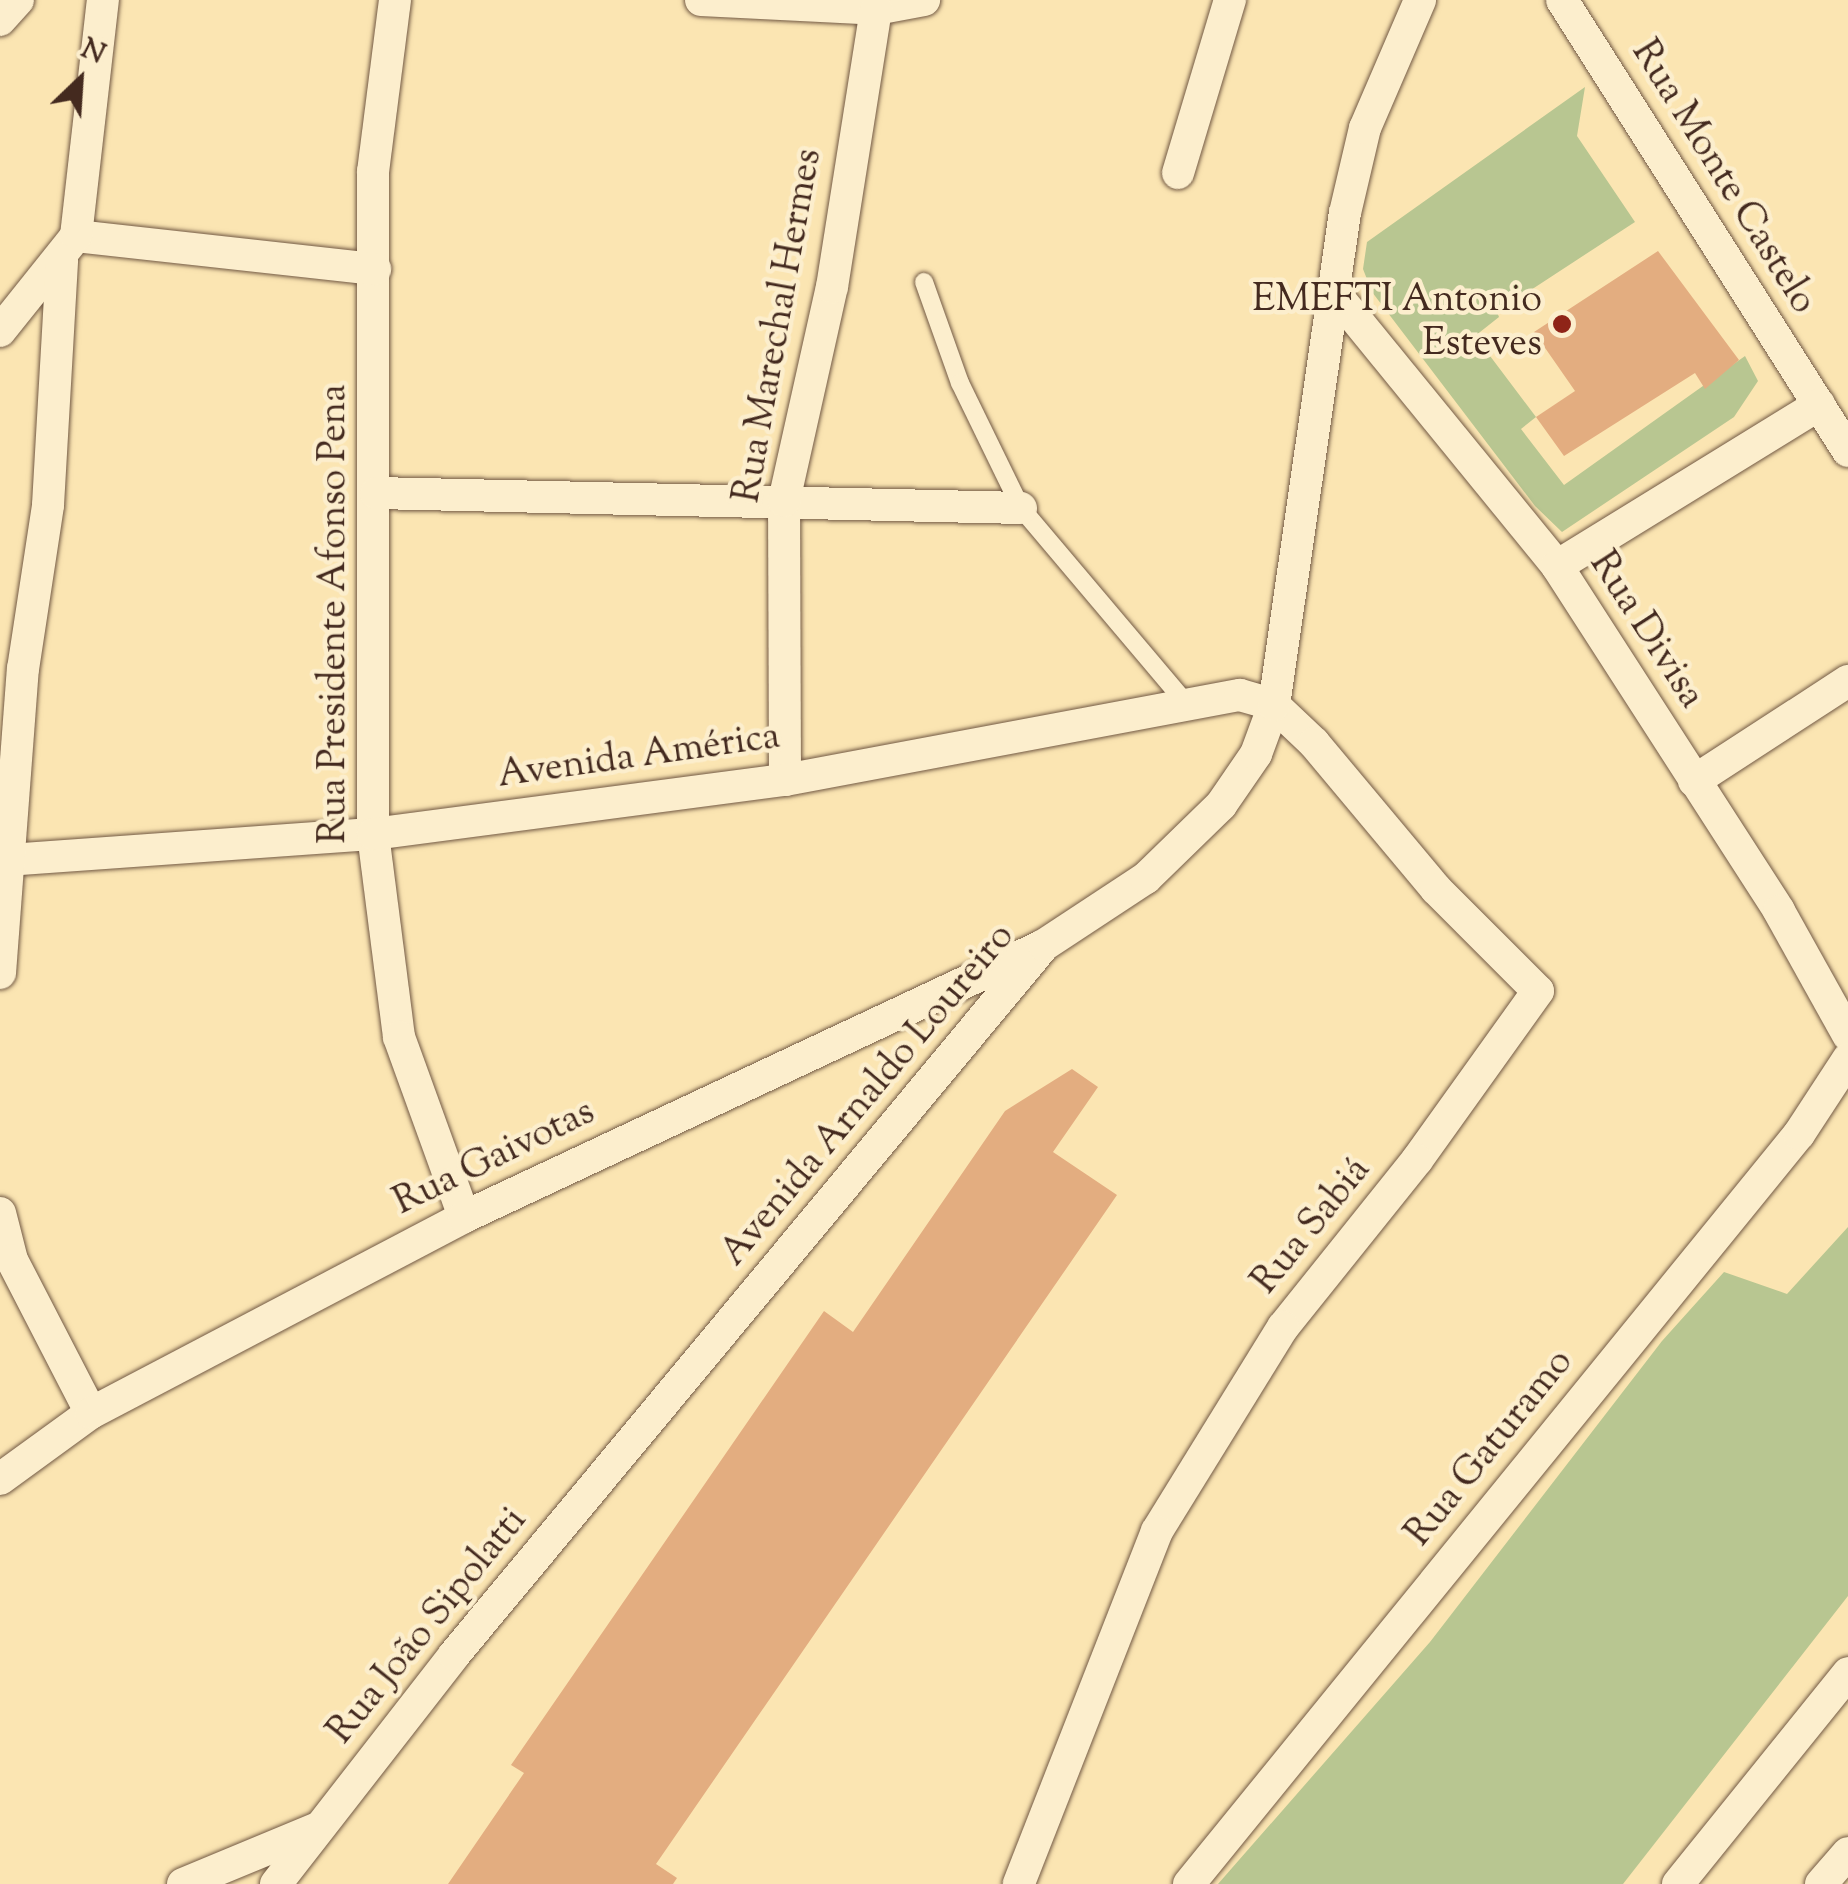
<!DOCTYPE html>
<meta charset="utf-8">
<style>
body{margin:0}
#map{position:relative;width:1848px;height:1884px;overflow:hidden;background:#fbe5b2;font-family:"Sorts Mill Goudy",serif}
div>[style]{position:absolute}
[style*='--x']{left:calc(var(--x)*1px);top:calc(var(--y)*1px);width:calc(var(--w)*1px);rotate:calc(var(--a)*1deg)}
.green>*{inset:0;background:#b8c691}
.building>*{inset:0;background:#e3ad80}
.roads{filter:drop-shadow(0 0 2px #725944) drop-shadow(0 0 2px #725944)}
.service>*{height:18px;margin:-9px;padding:0 9px;transform-origin:9px;border-radius:9px;background:#fceecd}
.minor>*{height:32px;margin:-16px;padding:0 16px;transform-origin:16px;border-radius:16px;background:#fceecd}
.dots>*{width:28px;height:28px;translate:-50% -50%;box-sizing:border-box;border:5px solid #fceecd;border-radius:50%}
span{translate:-50% -50%;white-space:nowrap;text-align:center;line-height:1.15;-webkit-text-stroke:9px #fceecd;paint-order:stroke}
.street-label{font-size:38px;color:#442a1f}
.poi-label{font-size:38px;color:#442a1f}
.right{translate:-100% -50%;text-align:right}
.north{position:absolute;left:30px;top:30px;width:100px;height:100px;-webkit-text-stroke:8px #fceecd;paint-order:stroke;rotate:25deg;font-size:28px;font-weight:700;line-height:40px;text-align:center;color:#442a1f}
.north::after{content:'';display:block;margin:auto;width:35px;height:45px;background:#442a1f;clip-path:polygon(50% 0,100% 100%,50% 72%,0 100%)}
</style>
<div id="map">
<div class="green">
<div style="clip-path:polygon(1585px 87px,1577px 136px,1635px 222px,1497px 312px,1499px 317px,1475px 336px,1536px 417px,1521px 429px,1564px 485px,1745px 356px,1758px 381px,1734px 417px,1562px 532px,1535px 506px,1372px 292px,1363px 269px,1367px 242px)"></div>
<div style="clip-path:polygon(1848px 1227px,1848px 1596px,1623px 1884px,1218px 1884px,1430px 1642px,1662px 1341px,1724px 1272px,1787px 1294px)"></div>
</div>
<div class="building">
<div style="clip-path:polygon(1658px 251px,1739px 360px,1705px 389px,1695px 373px,1564px 456px,1536px 417px,1575px 391px,1534px 332px)"></div>
<div style="clip-path:polygon(1072px 1069px,1098px 1087px,1053px 1152px,1117px 1195px,656px 1864px,677px 1878px,673px 1884px,448px 1884px,524px 1773px,511px 1765px,824px 1311px,853px 1332px,1005px 1111px)"></div>
</div>
<div class="roads">
<div class="service">
<div style="--x:924;--y:282;--w:107;--a:70.4"></div>
<div style="--x:960;--y:383;--w:139;--a:64"></div>
<div style="--x:1021;--y:508;--w:253;--a:49.8"></div>
</div>
<div class="minor">
<div style="--x:395;--y:0;--w:172;--a:97.3"></div>
<div style="--x:373;--y:171;--w:663;--a:90"></div>
<div style="--x:373;--y:834;--w:205;--a:82.7"></div>
<div style="--x:399;--y:1037;--w:191;--a:70.1"></div>
<div style="--x:701;--y:0;--w:175;--a:2.9"></div>
<div style="--x:876;--y:9;--w:49;--a:-10.6"></div>
<div style="--x:1562;--y:0;--w:534;--a:57.62"></div>
<div style="--x:0;--y:20;--w:27;--a:-48"></div>
<div style="--x:1178;--y:173;--w:181;--a:-73.3"></div>
<div style="--x:76;--y:236;--w:301;--a:6.3"></div>
<div style="--x:1337;--y:296;--w:348;--a:50.8"></div>
<div style="--x:1557;--y:566;--w:410;--a:57.2"></div>
<div style="--x:1779;--y:911;--w:142;--a:60.9"></div>
<div style="--x:0;--y:331;--w:122;--a:-51.3"></div>
<div style="--x:76;--y:236;--w:238;--a:-83.5"></div>
<div style="--x:376;--y:493;--w:645;--a:1.33"></div>
<div style="--x:1557;--y:566;--w:308;--a:-31.6"></div>
<div style="--x:785;--y:780;--w:279;--a:-90.2"></div>
<div style="--x:784;--y:501;--w:219;--a:-77.4"></div>
<div style="--x:832;--y:287;--w:281;--a:-81"></div>
<div style="--x:1694;--y:781;--w:184;--a:-33"></div>
<div style="--x:8;--y:860;--w:366;--a:-4.1"></div>
<div style="--x:373;--y:834;--w:416;--a:-7.5"></div>
<div style="--x:785;--y:780;--w:463;--a:-10.6"></div>
<div style="--x:1240;--y:695;--w:35;--a:16"></div>
<div style="--x:1274;--y:705;--w:55;--a:43.5"></div>
<div style="--x:1314;--y:743;--w:190;--a:50.1"></div>
<div style="--x:1436;--y:889;--w:144;--a:45"></div>
<div style="--x:1538;--y:991;--w:208;--a:125.6"></div>
<div style="--x:1417;--y:1160;--w:214;--a:128.7"></div>
<div style="--x:1283;--y:1327;--w:240;--a:121.7"></div>
<div style="--x:1157;--y:1531;--w:379;--a:111.4"></div>
<div style="--x:0;--y:973;--w:305;--a:-85.7"></div>
<div style="--x:23;--y:669;--w:166;--a:-81.3"></div>
<div style="--x:48;--y:505;--w:245;--a:-86.7"></div>
<div style="--x:0;--y:1213;--w:49;--a:75.7"></div>
<div style="--x:12;--y:1260;--w:172;--a:62.7"></div>
<div style="--x:0;--y:1479;--w:112;--a:-36"></div>
<div style="--x:91;--y:1413;--w:421;--a:-27.7"></div>
<div style="--x:464;--y:1217;--w:636;--a:-25.11"></div>
<div style="--x:183;--y:1884;--w:144;--a:-22.5"></div>
<div style="--x:276;--y:1884;--w:290;--a:-52.1"></div>
<div style="--x:454;--y:1655;--w:923;--a:-50.27"></div>
<div style="--x:1044;--y:945;--w:122;--a:-33.3"></div>
<div style="--x:1146;--y:878;--w:105;--a:-44.2"></div>
<div style="--x:1221;--y:805;--w:62;--a:-55.5"></div>
<div style="--x:1256;--y:754;--w:52;--a:-69.8"></div>
<div style="--x:1274;--y:705;--w:497;--a:-81.8"></div>
<div style="--x:1345;--y:213;--w:87;--a:-76.8"></div>
<div style="--x:1365;--y:128;--w:139;--a:-66.7"></div>
<div style="--x:1189;--y:1884;--w:967;--a:-50.88"></div>
<div style="--x:1799;--y:1134;--w:90;--a:-56.8"></div>
<div style="--x:1678;--y:1884;--w:271;--a:-51.1"></div>
<div style="--x:1821;--y:1884;--w:41;--a:-48.9"></div>
</div>
</div>
<div class="dots">
<div style="left:1562px;top:324px;background:#8f2418"></div>
</div>
<div class="street-label">
<span style="left:1722px;top:178px;rotate:58deg">Rua Monte Castelo</span>
<span style="left:780px;top:326px;rotate:-80deg">Rua Marechal Hermes</span>
<span style="left:336px;top:614px;rotate:-90deg">Rua Presidente Afonso Pena</span>
<span style="left:1645px;top:631px;rotate:57deg">Rua Divisa</span>
<span style="left:639px;top:758px;rotate:-8deg">Avenida América</span>
<span style="left:869px;top:1096px;rotate:-50deg">Avenida Arnaldo Loureiro</span>
<span style="left:495px;top:1159px;rotate:-26deg">Rua Gaivotas</span>
<span style="left:1313px;top:1227px;rotate:-51deg">Rua Sabiá</span>
<span style="left:1491px;top:1449px;rotate:-51deg">Rua Gaturamo</span>
<span style="left:429px;top:1627px;rotate:-51deg">Rua João Sipolatti</span>
</div>
<div class="poi-label">
<span class="right" style="left:1542px;top:324px">EMEFTI Antonio<br>Esteves</span>
</div>
<div class="north">N</div>
</div>
